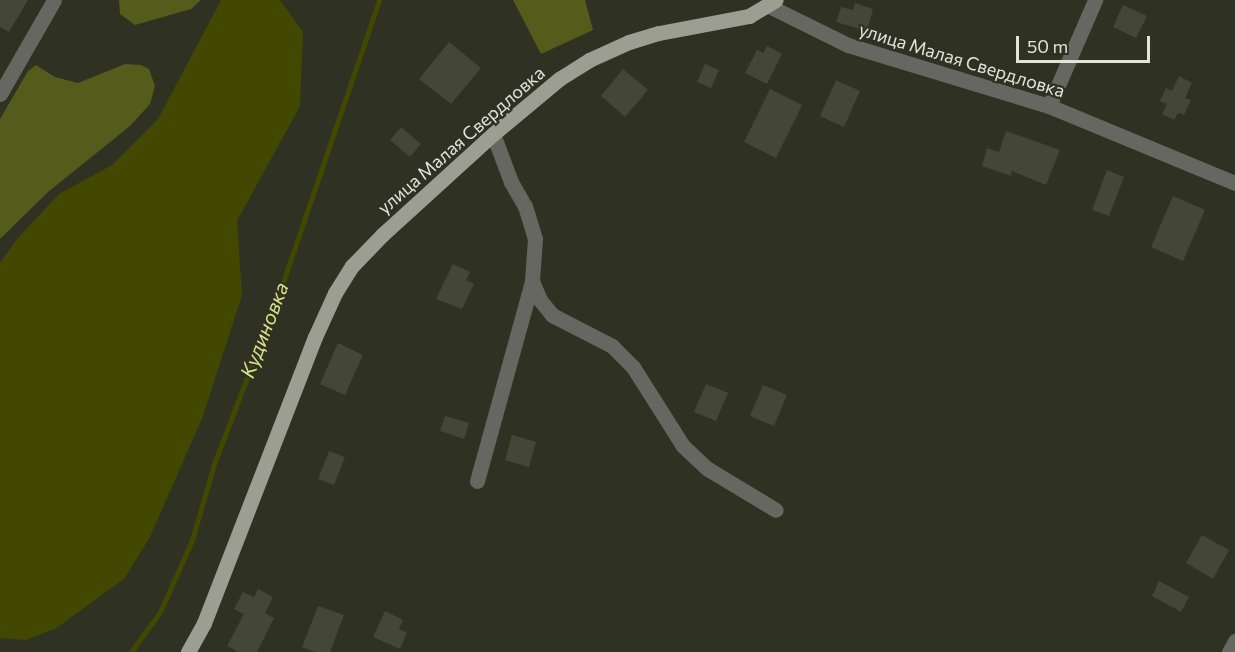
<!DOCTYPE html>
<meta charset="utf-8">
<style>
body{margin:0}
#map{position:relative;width:1235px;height:652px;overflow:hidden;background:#2f3123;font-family:Commissioner,sans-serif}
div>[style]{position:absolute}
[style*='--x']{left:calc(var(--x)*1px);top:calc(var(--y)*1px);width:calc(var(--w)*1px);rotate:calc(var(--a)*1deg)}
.forest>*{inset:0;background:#555b1a}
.water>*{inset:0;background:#424800}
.stream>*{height:5px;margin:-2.5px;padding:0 2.5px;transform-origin:2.5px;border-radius:2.5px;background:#424800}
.building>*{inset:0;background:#444638}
.minor>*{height:15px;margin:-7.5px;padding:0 7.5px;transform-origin:7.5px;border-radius:7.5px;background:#666760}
.major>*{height:15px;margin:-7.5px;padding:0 7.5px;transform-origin:7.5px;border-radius:7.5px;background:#9b9e90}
span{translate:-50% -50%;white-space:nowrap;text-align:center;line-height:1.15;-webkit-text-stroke:4.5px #2f3123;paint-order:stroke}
.street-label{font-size:18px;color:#e2e3da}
.water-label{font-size:20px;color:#d8e488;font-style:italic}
.scale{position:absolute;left:1016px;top:36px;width:134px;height:27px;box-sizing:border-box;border:3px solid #e2e3da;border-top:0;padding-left:8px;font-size:18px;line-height:21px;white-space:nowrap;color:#e2e3da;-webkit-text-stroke:4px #2f3123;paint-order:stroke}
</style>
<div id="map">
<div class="forest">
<div style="clip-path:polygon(119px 0,201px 0,191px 9px,135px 25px,120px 14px)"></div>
<div style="clip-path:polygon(513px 0,585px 0,593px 30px,541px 54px)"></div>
<div style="clip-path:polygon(125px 64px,141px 65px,149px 69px,155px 86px,150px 104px,130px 126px,48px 192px,0 239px,0 119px,28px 71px,36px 65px,55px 77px,78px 83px)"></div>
</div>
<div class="water">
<div style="clip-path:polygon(221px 0,280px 0,303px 32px,300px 106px,237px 221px,242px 295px,203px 416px,150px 537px,124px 579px,55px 629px,25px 640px,0 638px,0 263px,17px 239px,59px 194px,112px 165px,158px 119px)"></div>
</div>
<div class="stream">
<div style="--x:131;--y:652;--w:49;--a:-54.1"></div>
<div style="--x:160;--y:612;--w:79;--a:-66"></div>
<div style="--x:192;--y:540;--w:82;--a:-73.8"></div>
<div style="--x:215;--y:461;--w:179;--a:-69"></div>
<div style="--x:279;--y:294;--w:311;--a:-71.2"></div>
</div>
<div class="building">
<div style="clip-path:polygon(0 0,28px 0,9px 32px,0 27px)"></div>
<div style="clip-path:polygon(855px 3px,873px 9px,867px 31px,836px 22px,841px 7px,853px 10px)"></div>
<div style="clip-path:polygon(1123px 5px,1147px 16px,1136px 38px,1113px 27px)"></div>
<div style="clip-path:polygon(449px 42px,481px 68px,451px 104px,419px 79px)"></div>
<div style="clip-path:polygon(767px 46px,782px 54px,767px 84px,745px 73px,757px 50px,763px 53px)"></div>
<div style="clip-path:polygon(705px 64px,719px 70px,711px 88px,697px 82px)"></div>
<div style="clip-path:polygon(623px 69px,648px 90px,625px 117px,601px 96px)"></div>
<div style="clip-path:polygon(1179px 76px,1192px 83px,1185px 98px,1191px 100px,1184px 115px,1178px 113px,1174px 120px,1162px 114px,1167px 104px,1160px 101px,1166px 88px,1172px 91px)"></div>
<div style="clip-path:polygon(836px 80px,860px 91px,844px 127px,820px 116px)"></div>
<div style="clip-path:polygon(770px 89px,802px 105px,776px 158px,744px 142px)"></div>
<div style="clip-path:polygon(401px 127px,421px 144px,410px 157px,390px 140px)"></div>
<div style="clip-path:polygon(1006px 131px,1060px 150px,1046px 185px,1012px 171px,1011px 176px,982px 166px,987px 148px,999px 152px)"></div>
<div style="clip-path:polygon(1107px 170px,1124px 177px,1109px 216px,1092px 210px)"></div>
<div style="clip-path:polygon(1173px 196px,1205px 210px,1183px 261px,1151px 247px)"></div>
<div style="clip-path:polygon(453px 264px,470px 272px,466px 280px,474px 284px,462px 309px,436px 299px)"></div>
<div style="clip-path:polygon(338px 343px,363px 355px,345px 395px,320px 384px)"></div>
<div style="clip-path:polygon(706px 384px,728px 393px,716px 421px,694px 412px)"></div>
<div style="clip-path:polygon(763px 385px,787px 395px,774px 426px,750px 416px)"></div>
<div style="clip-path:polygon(445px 416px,469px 423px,464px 439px,440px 431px)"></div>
<div style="clip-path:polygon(512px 435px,536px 442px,529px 467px,505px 460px)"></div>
<div style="clip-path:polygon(329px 451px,345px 457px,334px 485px,318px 479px)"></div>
<div style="clip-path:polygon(1202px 535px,1229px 550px,1213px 579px,1186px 563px)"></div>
<div style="clip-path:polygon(1159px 581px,1189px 597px,1181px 612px,1152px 596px)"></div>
<div style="clip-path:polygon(258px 589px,273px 597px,265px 613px,274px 618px,257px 652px,238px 652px,227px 646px,244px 614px,234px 609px,243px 592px,254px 597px)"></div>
<div style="clip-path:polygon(318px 606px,344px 615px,330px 652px,315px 652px,302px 647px)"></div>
<div style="clip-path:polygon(385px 611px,403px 620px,399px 629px,407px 633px,400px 649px,373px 637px)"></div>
</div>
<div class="minor">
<div style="--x:769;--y:6;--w:88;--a:26.3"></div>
<div style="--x:848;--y:45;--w:210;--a:16.9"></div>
<div style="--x:1049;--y:106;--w:201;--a:22.5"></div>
<div style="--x:0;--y:94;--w:108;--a:-60.1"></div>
<div style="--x:1049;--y:106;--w:116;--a:-66.5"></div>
<div style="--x:493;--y:134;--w:51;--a:69.4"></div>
<div style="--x:511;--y:182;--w:28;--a:60"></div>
<div style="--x:525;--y:206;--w:34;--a:73"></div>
<div style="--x:535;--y:239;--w:42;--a:94.1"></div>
<div style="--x:532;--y:281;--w:21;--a:67"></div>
<div style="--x:540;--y:300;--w:19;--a:51"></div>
<div style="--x:552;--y:315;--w:68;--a:27.3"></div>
<div style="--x:612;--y:346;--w:30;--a:45"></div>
<div style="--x:633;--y:367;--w:93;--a:57.7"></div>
<div style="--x:683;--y:446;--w:34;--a:43"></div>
<div style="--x:708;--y:469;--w:79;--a:31.1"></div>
<div style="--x:477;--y:481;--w:207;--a:-74.6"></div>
<div style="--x:1229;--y:652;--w:13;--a:-61"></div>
</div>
<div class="major">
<div style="--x:188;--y:652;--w:33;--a:-61"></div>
<div style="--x:204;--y:623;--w:307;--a:-68.8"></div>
<div style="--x:315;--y:337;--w:48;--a:-65.6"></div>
<div style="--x:335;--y:293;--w:32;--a:-58"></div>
<div style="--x:352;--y:266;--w:43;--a:-45.9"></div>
<div style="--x:382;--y:235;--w:150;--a:-42.3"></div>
<div style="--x:493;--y:134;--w:86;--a:-39.8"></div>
<div style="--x:559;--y:79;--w:36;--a:-32"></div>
<div style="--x:589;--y:60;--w:44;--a:-24.2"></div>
<div style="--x:629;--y:42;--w:31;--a:-17"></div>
<div style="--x:659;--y:33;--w:92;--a:-10.7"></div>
<div style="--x:749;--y:16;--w:31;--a:-31"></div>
</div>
<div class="street-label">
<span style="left:962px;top:60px;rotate:17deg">улица Малая Свердловка</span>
<span style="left:461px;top:140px;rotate:-41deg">улица Малая Свердловка</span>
</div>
<div class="water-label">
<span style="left:264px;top:330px;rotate:-69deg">Кудиновка</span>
</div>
<div class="scale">50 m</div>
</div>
